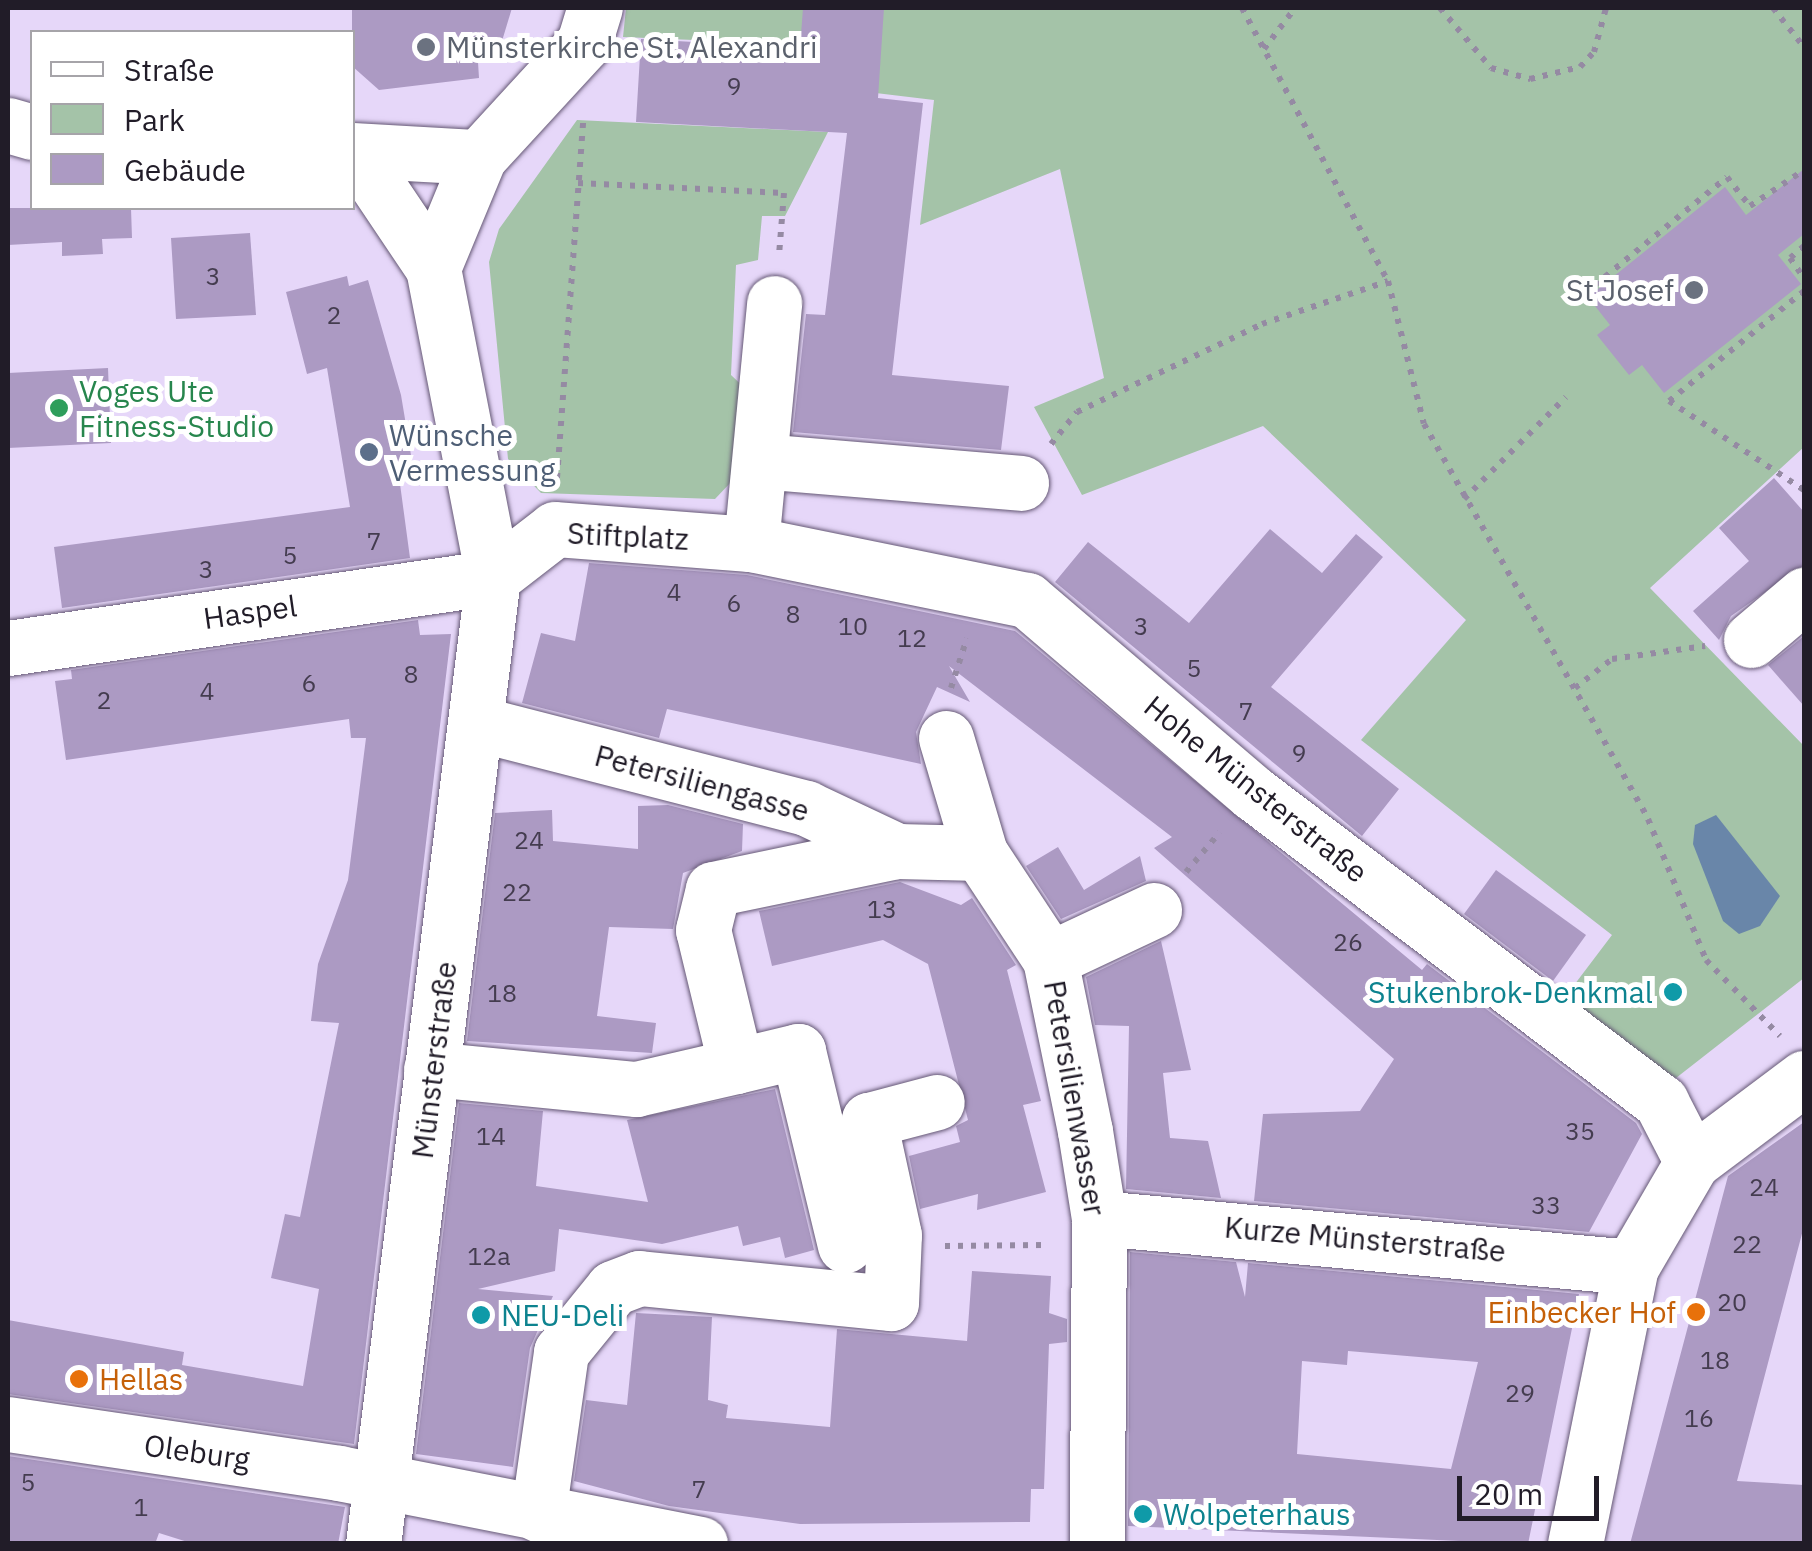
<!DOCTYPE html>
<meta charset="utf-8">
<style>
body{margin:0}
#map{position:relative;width:1812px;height:1551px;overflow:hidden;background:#e6d7f9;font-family:"IBM Plex Sans",sans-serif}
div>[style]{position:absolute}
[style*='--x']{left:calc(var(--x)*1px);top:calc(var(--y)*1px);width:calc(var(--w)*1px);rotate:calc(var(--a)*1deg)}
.green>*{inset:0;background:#a4c3a8}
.water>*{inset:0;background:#6986a9}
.building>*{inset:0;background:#ac9ac3}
.path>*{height:6px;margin-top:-3px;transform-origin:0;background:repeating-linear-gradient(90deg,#958aa3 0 5px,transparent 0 13px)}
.roads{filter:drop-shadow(0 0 2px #655875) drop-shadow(0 0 2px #655875)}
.minor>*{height:55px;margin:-27.5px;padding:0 27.5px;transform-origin:27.5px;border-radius:27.5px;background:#fff}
.dots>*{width:28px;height:28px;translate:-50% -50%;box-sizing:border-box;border:5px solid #fff;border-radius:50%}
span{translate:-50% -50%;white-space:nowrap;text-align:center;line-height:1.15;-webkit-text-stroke:10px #fff;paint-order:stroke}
.number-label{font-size:25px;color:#443c4f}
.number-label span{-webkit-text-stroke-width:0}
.worship-label{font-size:30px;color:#5b616d}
.left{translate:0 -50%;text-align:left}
.right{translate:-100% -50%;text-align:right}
.leisure-label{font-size:30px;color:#27864d}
.service-label{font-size:30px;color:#4e5e75}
.street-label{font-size:30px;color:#211c28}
.culture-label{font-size:30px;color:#0d838f}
.food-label{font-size:30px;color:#c56008}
.frame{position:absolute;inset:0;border:10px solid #211c28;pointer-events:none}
.legend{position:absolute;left:30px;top:30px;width:325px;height:180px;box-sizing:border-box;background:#fff;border:2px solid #a6a4a9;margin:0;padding:12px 18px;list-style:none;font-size:30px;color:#211c28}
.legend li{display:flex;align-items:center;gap:20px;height:50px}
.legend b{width:50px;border:2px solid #a6a4a9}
.scale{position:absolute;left:1457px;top:1476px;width:142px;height:45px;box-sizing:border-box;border:5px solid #211c28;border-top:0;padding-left:12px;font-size:30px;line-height:35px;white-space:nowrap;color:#211c28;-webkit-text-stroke:8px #fff;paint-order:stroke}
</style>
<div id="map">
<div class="green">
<div style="clip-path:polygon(626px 8px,1804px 8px,1804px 447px,1650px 588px,1804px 746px,1804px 978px,1676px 1078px,1559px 1005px,1612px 935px,1361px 740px,1466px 620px,1263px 426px,1082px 495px,1034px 407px,1104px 378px,1060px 169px,920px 225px,934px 100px,834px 88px,837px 46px,623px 37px)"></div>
<div style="clip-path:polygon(577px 120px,828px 132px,785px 216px,762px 216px,758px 260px,736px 265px,731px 375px,750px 393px,733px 480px,715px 499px,541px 493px,508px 459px,489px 262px,499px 229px)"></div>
</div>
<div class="water">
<div style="clip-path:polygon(1716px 815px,1780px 896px,1760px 926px,1739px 934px,1723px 921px,1693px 844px,1695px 825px)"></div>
</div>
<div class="building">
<div style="clip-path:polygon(352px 8px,512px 8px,499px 51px,477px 46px,479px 78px,379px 90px,352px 66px)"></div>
<div style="clip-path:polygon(803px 8px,884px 8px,878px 98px,923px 103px,892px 375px,1009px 386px,1001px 450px,793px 432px,806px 314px,825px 315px,847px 133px,636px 122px,641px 39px,800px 48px)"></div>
<div style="clip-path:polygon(1804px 169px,1804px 234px,1778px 255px,1801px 284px,1664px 393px,1642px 365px,1629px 375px,1597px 335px,1610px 325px,1588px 297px,1725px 187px,1746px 215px)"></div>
<div style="clip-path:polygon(8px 208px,131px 208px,132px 238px,102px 239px,103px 254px,62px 256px,62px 242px,8px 245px)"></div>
<div style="clip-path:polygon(250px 233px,256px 315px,176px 319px,171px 238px)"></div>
<div style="clip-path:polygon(347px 276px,349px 286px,368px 280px,401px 395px,413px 467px,398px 469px,410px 558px,62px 608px,54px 547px,350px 507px,327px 368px,307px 374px,286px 292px)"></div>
<div style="clip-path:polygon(108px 368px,111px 443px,8px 448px,8px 373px)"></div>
<div style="clip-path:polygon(1774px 478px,1804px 512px,1804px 565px,1731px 616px,1719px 640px,1693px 611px,1749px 561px,1719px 528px)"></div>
<div style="clip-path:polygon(1270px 529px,1322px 573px,1356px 534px,1383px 557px,1271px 687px,1399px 789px,1362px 836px,1055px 582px,1088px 542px,1189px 623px)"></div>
<div style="clip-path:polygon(589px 563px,747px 575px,1015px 631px,1422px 970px,1427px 964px,1636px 1123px,1642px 1134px,1589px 1232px,1254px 1201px,1263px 1114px,1360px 1111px,1394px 1059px,1154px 848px,1172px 837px,949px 666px,970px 702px,937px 687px,916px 732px,921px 764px,667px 709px,659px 738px,522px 703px,541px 633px,575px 641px)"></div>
<div style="clip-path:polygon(418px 620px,420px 635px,451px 634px,354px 1444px,8px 1394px,8px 1320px,184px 1352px,182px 1365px,303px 1386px,319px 1289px,271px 1278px,285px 1214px,300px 1217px,339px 1023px,311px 1021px,318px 964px,348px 880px,366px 738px,351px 738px,349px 719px,66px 760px,55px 681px,72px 679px,71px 670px)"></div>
<div style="clip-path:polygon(1804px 636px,1804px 706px,1768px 665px)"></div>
<div style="clip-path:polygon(668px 805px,743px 824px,742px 851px,683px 873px,673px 929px,609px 927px,597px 1016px,656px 1023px,652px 1053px,467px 1041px,495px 813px,552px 810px,553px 841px,638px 849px,638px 806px)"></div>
<div style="clip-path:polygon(1058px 847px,1084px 890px,1140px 856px,1146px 881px,1061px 919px,1026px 866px)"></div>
<div style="clip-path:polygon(1496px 870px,1586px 935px,1553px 981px,1464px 914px)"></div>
<div style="clip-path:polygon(900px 882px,961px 905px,972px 898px,1016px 965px,1007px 970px,1041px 1101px,1023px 1105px,1046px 1192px,977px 1210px,978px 1194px,920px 1209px,909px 1156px,960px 1142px,956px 1126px,968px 1120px,928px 964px,883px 940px,772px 966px,759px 911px)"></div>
<div style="clip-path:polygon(1161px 941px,1191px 1070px,1163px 1073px,1170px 1138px,1208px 1141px,1221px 1198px,1126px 1189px,1129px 1026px,1095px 1025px,1086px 977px)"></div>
<div style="clip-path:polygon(775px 1089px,814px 1250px,785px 1258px,780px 1237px,743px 1246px,738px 1226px,662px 1244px,559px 1229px,555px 1271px,478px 1289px,553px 1296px,530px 1348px,513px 1467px,416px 1454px,459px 1103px,543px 1111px,536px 1186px,648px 1202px,627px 1120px)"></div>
<div style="clip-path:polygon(1804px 1122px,1804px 1226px,1737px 1481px,1804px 1485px,1804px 1544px,1630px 1544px,1728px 1176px)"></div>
<div style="clip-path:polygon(evenodd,1130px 1252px,1236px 1262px,1245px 1297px,1248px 1263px,1579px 1294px,1528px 1544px,1128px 1526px,1130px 1252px,1348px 1351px,1478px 1362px,1451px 1469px,1297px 1454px,1302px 1361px,1347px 1365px,1348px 1351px)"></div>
<div style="clip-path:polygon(972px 1271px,1051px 1276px,1049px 1313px,1067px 1319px,1067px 1342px,1049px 1344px,1044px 1489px,1031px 1489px,1030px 1522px,800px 1524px,669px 1506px,574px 1481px,586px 1400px,627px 1405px,636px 1313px,712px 1317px,708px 1400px,728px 1405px,726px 1418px,830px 1427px,837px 1329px,967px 1341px)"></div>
<div style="clip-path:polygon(8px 1456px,345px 1507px,338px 1544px,194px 1544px,159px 1533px,155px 1544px,8px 1544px)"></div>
</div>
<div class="path">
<div style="--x:1242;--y:8;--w:310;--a:61.9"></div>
<div style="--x:1388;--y:281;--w:147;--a:75.9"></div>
<div style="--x:1424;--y:424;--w:454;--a:60.4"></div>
<div style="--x:1648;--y:819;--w:152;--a:67.6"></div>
<div style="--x:1706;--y:960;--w:106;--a:45.8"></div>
<div style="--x:1440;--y:8;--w:79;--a:49.6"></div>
<div style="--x:1491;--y:68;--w:41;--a:15.8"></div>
<div style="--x:1530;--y:79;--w:51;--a:-13.5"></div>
<div style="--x:1580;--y:67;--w:21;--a:-47"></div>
<div style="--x:1594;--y:52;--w:46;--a:-74.7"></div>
<div style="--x:1773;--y:8;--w:50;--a:51.5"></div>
<div style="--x:1264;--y:49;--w:51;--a:-52.9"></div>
<div style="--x:578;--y:183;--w:206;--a:2.8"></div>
<div style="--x:784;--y:193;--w:62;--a:94.6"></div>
<div style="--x:1804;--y:246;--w:18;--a:139"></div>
<div style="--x:1790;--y:258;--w:24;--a:55"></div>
<div style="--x:1804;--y:291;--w:174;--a:140.8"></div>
<div style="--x:1669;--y:401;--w:162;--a:33.4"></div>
<div style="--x:1585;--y:293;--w:183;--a:-39.2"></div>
<div style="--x:1727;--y:177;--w:37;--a:52"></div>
<div style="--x:1750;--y:206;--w:65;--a:-33.7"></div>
<div style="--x:1051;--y:444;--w:41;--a:-50.9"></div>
<div style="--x:1077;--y:412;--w:205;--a:-25.4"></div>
<div style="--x:1262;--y:324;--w:133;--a:-18.8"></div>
<div style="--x:557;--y:478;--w:357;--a:-85.8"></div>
<div style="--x:1464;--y:499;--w:144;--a:-45"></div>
<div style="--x:951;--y:688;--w:52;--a:-72.3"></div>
<div style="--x:1575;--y:688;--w:47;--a:-38.1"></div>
<div style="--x:1612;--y:659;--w:94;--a:-8"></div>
<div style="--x:1186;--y:872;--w:52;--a:-49.6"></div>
<div style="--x:945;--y:1246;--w:102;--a:-0.6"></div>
</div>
<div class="roads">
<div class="minor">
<div style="--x:8;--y:125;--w:25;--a:16"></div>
<div style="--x:352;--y:150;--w:127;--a:3.2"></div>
<div style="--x:355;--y:152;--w:140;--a:56.1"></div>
<div style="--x:433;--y:268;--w:315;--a:79"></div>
<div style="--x:493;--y:577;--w:78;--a:-37.7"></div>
<div style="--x:555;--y:529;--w:197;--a:4.4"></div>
<div style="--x:751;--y:544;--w:242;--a:-84.5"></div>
<div style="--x:433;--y:268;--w:120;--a:-67.5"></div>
<div style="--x:479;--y:157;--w:155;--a:-47.4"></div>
<div style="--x:584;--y:43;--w:37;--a:-73"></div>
<div style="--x:760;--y:461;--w:262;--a:4.8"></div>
<div style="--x:751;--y:544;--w:282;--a:11.5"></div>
<div style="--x:1027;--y:600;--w:297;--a:40.5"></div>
<div style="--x:1253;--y:793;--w:512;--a:37.14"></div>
<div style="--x:1661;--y:1102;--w:68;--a:62.7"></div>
<div style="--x:1751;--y:640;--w:70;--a:-40.3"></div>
<div style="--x:8;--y:648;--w:490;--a:-8.3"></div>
<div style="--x:493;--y:577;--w:974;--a:97.07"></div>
<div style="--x:479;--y:724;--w:338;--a:14.4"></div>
<div style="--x:806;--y:808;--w:101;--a:25.3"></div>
<div style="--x:897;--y:851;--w:83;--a:1.4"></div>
<div style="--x:946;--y:738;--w:120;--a:73.5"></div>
<div style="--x:980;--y:853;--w:127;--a:56.6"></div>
<div style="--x:1050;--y:959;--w:176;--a:78.5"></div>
<div style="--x:1085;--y:1131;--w:88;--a:80.9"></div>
<div style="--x:1099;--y:1218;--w:326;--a:90.4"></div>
<div style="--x:1050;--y:959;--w:115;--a:-25.2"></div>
<div style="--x:736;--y:1066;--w:64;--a:-13.6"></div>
<div style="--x:798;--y:1051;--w:200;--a:76.4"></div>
<div style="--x:431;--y:1069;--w:206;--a:5.6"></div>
<div style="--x:636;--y:1089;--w:103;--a:-13"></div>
<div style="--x:736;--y:1066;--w:140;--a:-103.6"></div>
<div style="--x:703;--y:930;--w:42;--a:-76.3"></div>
<div style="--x:713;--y:889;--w:188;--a:-11.7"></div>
<div style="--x:1099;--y:1218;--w:534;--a:5.26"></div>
<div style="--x:8;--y:1424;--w:335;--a:8.4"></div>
<div style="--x:339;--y:1473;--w:368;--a:11.1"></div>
<div style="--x:538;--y:1514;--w:164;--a:-81.9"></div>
<div style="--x:561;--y:1352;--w:82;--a:-50.9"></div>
<div style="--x:613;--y:1288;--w:28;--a:-21"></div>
<div style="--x:639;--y:1278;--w:253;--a:5.7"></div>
<div style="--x:891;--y:1303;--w:68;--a:-87.5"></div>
<div style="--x:894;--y:1235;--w:118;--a:-102.3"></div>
<div style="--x:869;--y:1120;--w:70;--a:-14.8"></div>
<div style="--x:1575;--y:1544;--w:283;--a:-78.6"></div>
<div style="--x:1631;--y:1267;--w:121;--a:-59.8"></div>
<div style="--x:1692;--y:1162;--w:140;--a:-36.9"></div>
</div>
</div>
<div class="dots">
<div style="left:426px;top:47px;background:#6b7280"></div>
<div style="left:1694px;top:290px;background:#6b7280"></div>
<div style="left:59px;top:408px;background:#2e9e5b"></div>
<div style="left:369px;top:452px;background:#5c6f8a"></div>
<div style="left:1673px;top:992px;background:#0f9aa8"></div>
<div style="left:1696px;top:1312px;background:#e8710a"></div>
<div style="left:481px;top:1315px;background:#0f9aa8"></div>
<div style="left:79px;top:1379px;background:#e8710a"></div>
<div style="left:1143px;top:1514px;background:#0f9aa8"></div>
</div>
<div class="number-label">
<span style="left:734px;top:86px">9</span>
<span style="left:213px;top:276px">3</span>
<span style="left:334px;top:315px">2</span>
<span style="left:374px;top:541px">7</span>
<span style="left:290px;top:555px">5</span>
<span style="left:206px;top:569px">3</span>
<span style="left:674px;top:592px">4</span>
<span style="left:734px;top:603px">6</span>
<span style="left:793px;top:614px">8</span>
<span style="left:853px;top:626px">10</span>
<span style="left:1141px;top:626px">3</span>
<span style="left:912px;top:638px">12</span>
<span style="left:1194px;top:668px">5</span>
<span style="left:411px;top:674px">8</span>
<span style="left:309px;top:683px">6</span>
<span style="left:207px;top:691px">4</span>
<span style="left:104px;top:700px">2</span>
<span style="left:1246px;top:711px">7</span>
<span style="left:1299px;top:753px">9</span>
<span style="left:529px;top:840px">24</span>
<span style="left:517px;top:892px">22</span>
<span style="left:882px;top:909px">13</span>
<span style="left:1348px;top:942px">26</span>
<span style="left:502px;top:993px">18</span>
<span style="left:1580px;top:1131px">35</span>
<span style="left:491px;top:1136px">14</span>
<span style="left:1764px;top:1187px">24</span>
<span style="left:1546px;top:1205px">33</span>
<span style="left:1747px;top:1244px">22</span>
<span style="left:489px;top:1256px">12a</span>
<span style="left:1732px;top:1302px">20</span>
<span style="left:1715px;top:1360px">18</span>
<span style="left:1520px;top:1393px">29</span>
<span style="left:1699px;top:1418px">16</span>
<span style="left:28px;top:1482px">5</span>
<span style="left:699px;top:1489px">7</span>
<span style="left:141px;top:1507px">1</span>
</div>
<div class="worship-label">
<span class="left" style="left:446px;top:47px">Münsterkirche St. Alexandri</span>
<span class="right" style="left:1674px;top:290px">St Josef</span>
</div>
<div class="leisure-label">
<span class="left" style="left:79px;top:408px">Voges Ute<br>Fitness-Studio</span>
</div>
<div class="service-label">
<span class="left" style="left:389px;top:452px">Wünsche<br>Vermessung</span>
</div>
<div class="street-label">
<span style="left:628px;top:536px;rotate:3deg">Stiftplatz</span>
<span style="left:250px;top:612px;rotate:-8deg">Haspel</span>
<span style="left:702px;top:783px;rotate:15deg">Petersiliengasse</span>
<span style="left:1256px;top:789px;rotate:39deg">Hohe Münsterstraße</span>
<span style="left:434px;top:1060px;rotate:-83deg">Münsterstraße</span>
<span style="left:1075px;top:1098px;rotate:80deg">Petersilienwasser</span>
<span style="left:1365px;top:1239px;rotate:5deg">Kurze Münsterstraße</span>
<span style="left:197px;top:1452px;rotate:8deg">Oleburg</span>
</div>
<div class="culture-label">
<span class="right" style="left:1653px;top:992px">Stukenbrok-Denkmal</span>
<span class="left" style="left:501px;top:1315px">NEU-Deli</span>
<span class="left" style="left:1163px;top:1514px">Wolpeterhaus</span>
</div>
<div class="food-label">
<span class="right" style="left:1676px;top:1312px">Einbecker Hof</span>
<span class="left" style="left:99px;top:1379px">Hellas</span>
</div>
<div class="frame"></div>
<ul class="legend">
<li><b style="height:12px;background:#fff"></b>Straße</li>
<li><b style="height:28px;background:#a4c3a8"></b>Park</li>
<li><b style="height:28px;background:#ac9ac3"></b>Gebäude</li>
</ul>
<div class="scale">20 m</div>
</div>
